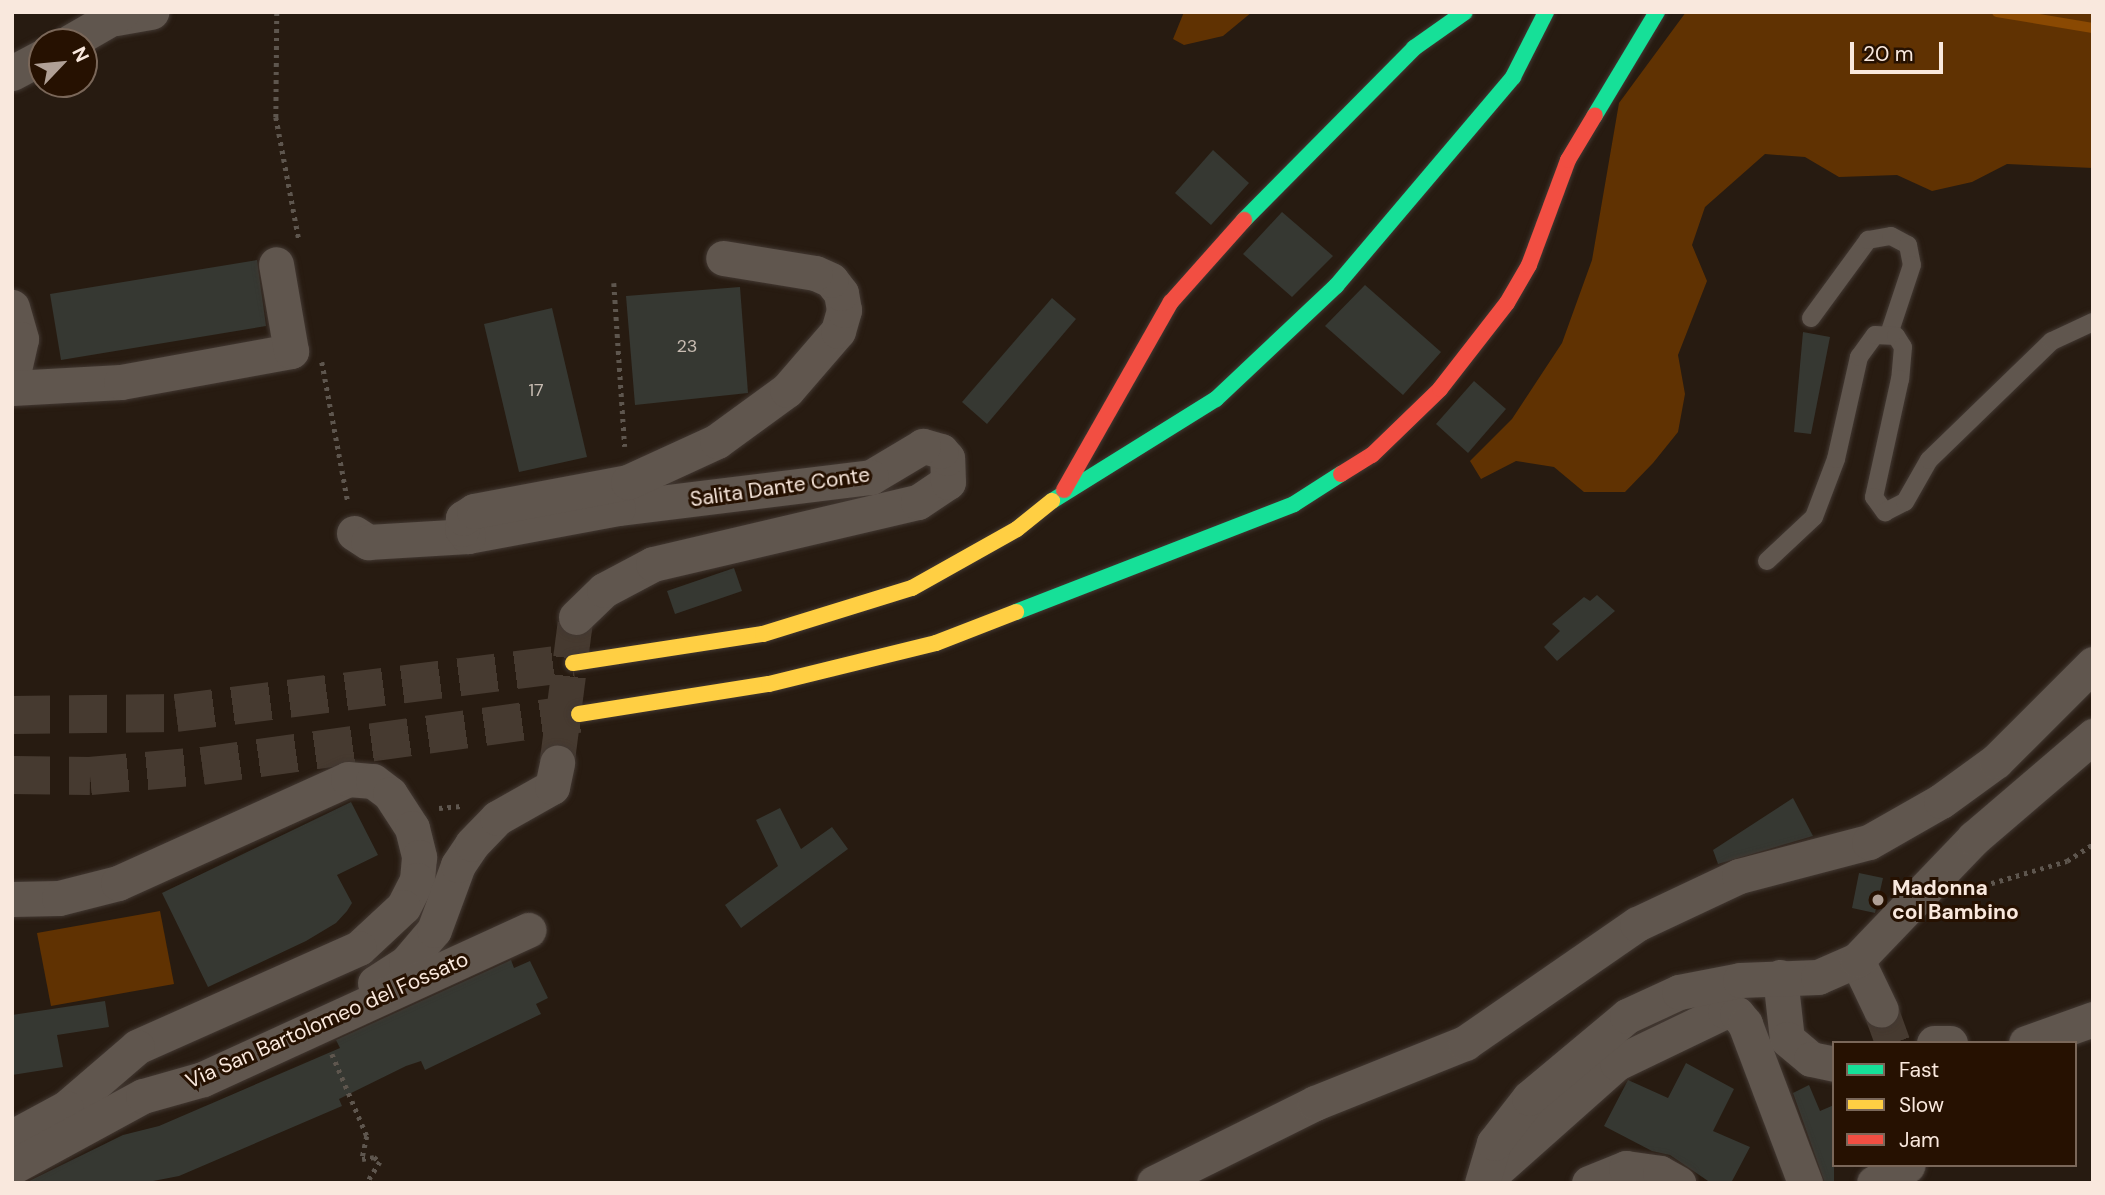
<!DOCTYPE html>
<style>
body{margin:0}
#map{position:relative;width:2105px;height:1195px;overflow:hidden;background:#271b11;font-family:"DM Sans",sans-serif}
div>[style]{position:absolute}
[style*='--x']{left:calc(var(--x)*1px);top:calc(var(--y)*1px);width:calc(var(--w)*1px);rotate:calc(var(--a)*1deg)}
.green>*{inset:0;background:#603202}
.stream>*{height:10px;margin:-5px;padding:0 5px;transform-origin:5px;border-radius:5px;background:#8a4902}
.building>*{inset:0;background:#363832}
.street-tunnel>*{height:35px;margin-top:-17.5px;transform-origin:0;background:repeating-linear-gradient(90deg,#463a30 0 35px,transparent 0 53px)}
.highway-tunnel>*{height:38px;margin-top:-19px;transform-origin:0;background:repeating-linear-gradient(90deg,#463a30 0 38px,transparent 0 57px)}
.path>*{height:4.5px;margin-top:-2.25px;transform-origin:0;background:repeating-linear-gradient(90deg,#5e564e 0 3.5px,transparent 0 8.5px)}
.roads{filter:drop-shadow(0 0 2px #423832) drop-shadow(0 0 2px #423832)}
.lane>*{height:18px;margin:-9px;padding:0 9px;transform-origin:9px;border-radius:9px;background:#60564e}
.street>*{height:35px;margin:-17.5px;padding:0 17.5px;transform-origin:17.5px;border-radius:17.5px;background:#60564e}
.fast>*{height:16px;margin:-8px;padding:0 8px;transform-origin:8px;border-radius:8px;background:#16e098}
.slow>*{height:16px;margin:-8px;padding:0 8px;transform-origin:8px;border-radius:8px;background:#ffcf43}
.jam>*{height:16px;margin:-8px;padding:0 8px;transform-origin:8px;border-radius:8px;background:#f24e42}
.dots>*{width:19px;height:19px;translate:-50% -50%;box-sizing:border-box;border:4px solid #261101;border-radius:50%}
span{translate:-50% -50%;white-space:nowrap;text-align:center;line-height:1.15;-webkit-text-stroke:6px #261101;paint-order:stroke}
.number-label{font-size:18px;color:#c8bcb2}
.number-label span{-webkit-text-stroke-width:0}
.street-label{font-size:21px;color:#f9e8dd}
.poi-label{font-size:21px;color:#f9e8dd;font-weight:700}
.left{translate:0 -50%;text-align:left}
.frame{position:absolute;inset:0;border:14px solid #f9e8dd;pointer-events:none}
.legend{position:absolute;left:1832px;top:1041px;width:245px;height:126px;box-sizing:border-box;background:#261101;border:2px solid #7a6759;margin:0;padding:9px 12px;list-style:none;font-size:21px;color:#f9e8dd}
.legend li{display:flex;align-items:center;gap:14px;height:35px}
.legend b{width:35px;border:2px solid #7a6759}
.north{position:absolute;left:28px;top:28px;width:70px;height:70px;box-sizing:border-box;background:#261101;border:2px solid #7a6759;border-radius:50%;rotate:64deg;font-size:19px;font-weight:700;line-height:28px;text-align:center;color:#f9e8dd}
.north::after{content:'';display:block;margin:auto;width:24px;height:32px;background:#b0a096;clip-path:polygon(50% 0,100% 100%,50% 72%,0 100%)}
.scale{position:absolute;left:1850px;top:42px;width:93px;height:32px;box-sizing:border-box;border:4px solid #f9e8dd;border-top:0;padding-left:9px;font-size:21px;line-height:24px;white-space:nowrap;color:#f9e8dd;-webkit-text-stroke:5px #261101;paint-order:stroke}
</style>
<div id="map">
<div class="green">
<div style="clip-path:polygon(1184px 12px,1252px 12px,1223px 36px,1184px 45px,1173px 39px)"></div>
<div style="clip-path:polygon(1686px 12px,2093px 12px,2093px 168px,2007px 164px,1972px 182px,1932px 191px,1897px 175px,1839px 177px,1805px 157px,1765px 154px,1705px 207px,1692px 245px,1707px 281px,1678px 355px,1685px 394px,1678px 432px,1653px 463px,1625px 492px,1584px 492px,1554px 467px,1516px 461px,1481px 479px,1470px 461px,1512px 419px,1562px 343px,1592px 260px,1619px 103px)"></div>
<div style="clip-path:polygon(160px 911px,174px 984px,51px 1006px,37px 933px)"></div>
</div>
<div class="stream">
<div style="--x:1997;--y:12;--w:97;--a:9.5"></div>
</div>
<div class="building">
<div style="clip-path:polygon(1213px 150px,1249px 183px,1211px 225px,1175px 193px)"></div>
<div style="clip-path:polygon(1282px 212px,1333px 256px,1292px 297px,1243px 254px)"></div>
<div style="clip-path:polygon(257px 260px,266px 326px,61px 360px,50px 294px)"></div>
<div style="clip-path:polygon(1365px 285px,1441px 352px,1403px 395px,1325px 326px)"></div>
<div style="clip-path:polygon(740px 287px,748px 393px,635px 405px,626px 296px)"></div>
<div style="clip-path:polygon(1052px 298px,1076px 319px,987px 424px,962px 402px)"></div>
<div style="clip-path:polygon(552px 308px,587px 457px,519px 472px,484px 324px)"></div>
<div style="clip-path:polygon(1803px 332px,1830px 337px,1811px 434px,1794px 432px)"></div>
<div style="clip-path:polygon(1474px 381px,1506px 409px,1468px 453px,1436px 424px)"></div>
<div style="clip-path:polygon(734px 568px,742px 591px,675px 614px,667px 591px)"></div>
<div style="clip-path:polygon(1597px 595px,1615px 611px,1557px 661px,1544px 647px,1560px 631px,1552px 624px,1584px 597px,1590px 601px)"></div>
<div style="clip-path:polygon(1793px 798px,1813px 836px,1718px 864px,1713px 850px)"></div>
<div style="clip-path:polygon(351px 802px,378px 855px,337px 875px,352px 903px,347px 911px,336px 923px,306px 941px,208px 987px,162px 893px)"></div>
<div style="clip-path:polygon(780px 808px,801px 849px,832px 827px,848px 849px,741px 928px,725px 905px,778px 866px,756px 820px)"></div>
<div style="clip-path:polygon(1859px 873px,1883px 878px,1875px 913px,1852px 908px)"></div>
<div style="clip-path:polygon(511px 960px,514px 968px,530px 961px,548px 998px,536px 1004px,541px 1014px,425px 1070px,421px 1061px,406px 1066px,339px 1099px,342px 1106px,179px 1176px,143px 1183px,25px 1183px,123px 1135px,159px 1126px,340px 1048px,336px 1040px)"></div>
<div style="clip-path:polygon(105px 1001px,109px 1027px,57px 1035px,63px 1067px,12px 1075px,12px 1015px)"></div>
<div style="clip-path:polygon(1686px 1063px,1734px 1089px,1713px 1131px,1750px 1147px,1731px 1183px,1711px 1183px,1670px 1155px,1652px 1151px,1604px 1126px,1628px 1080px,1668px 1098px)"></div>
<div style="clip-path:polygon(1809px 1085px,1820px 1111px,1834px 1105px,1834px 1183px,1825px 1183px,1793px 1093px)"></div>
</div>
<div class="street-tunnel">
<div style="--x:557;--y:763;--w:147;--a:-82.6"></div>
<div style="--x:1881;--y:1010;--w:35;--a:70"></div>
</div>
<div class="highway-tunnel">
<div style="--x:12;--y:715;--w:164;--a:-0.7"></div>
<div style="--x:176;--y:713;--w:400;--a:-7.2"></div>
<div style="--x:12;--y:775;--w:78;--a:0.7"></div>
<div style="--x:90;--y:776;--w:112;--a:-5.1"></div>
<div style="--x:202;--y:766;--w:381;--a:-7.9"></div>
</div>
<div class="path">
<div style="--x:277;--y:12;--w:105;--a:90.5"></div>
<div style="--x:276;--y:117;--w:125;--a:79.4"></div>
<div style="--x:614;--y:283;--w:164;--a:86.2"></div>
<div style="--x:322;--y:362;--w:142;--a:79.5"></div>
<div style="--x:439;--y:808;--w:25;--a:-5"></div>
<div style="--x:1975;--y:888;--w:96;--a:-16.4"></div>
<div style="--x:2067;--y:861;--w:31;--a:-33"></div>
<div style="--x:332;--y:1054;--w:89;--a:66.9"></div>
<div style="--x:367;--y:1136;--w:24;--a:102"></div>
<div style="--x:362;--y:1159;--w:12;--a:-9"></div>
<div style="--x:374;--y:1157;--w:8;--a:40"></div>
<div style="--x:380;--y:1162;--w:25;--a:122"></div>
</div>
<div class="roads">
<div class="lane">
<div style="--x:1811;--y:318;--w:97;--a:-53.8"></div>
<div style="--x:1868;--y:240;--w:23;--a:-10"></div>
<div style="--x:1891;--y:236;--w:19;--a:28"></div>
<div style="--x:1908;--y:245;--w:20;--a:79"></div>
<div style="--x:1912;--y:265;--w:73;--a:108.4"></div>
<div style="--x:1767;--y:561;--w:64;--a:-43.1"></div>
<div style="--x:1814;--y:517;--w:62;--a:-69.2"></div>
<div style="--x:1836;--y:459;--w:105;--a:-77.3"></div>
<div style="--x:1859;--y:357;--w:27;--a:-54"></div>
<div style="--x:1875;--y:335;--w:21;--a:3"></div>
<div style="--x:1896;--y:336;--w:13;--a:58"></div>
<div style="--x:1903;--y:347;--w:32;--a:95"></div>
<div style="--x:1900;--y:379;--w:121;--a:102.4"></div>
<div style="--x:1874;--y:497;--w:19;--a:54"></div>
<div style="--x:1885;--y:512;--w:22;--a:-27"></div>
<div style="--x:1905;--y:502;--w:48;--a:-60.3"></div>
<div style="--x:1929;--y:460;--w:171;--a:-44.1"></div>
<div style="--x:2052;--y:341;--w:45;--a:-24.9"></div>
</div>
<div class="street">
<div style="--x:116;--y:18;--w:36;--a:-10"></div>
<div style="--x:70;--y:42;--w:60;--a:-30"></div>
<div style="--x:12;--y:73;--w:34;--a:-28"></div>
<div style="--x:12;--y:307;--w:33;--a:74"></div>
<div style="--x:21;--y:339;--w:41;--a:102.7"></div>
<div style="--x:12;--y:388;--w:109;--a:-3.2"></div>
<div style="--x:121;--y:382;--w:173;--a:-10.3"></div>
<div style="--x:291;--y:351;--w:88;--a:-99.8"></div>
<div style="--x:354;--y:533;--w:17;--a:33"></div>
<div style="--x:368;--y:542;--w:100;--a:-3.4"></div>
<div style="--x:576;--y:617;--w:39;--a:-44"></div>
<div style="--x:604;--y:590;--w:55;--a:-28"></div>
<div style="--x:653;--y:564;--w:272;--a:-13.2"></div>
<div style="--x:918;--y:502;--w:36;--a:-34"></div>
<div style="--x:948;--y:482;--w:24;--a:-92"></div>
<div style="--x:947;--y:458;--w:9;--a:-131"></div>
<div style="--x:941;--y:451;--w:19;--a:-164"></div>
<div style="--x:923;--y:446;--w:61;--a:149.2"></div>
<div style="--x:871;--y:477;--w:255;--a:173"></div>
<div style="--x:618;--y:508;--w:153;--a:169.4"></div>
<div style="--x:468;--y:536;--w:9;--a:-131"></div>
<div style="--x:462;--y:529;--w:11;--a:-85"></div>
<div style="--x:463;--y:518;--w:13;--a:-32"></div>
<div style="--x:474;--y:511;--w:157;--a:-10.7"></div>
<div style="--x:628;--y:482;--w:98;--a:-24.7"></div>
<div style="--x:717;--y:441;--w:87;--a:-36.1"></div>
<div style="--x:787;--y:390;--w:78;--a:-49.2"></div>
<div style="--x:838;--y:331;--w:22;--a:-74"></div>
<div style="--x:844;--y:310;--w:17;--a:-100"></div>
<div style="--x:841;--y:293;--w:16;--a:-128"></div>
<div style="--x:831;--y:280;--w:17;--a:-156"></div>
<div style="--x:815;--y:273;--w:93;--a:-170.7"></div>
<div style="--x:12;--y:899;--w:47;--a:-1.2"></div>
<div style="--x:59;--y:898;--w:61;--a:-14.3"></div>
<div style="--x:118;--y:883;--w:252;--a:-24.3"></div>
<div style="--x:348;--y:779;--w:25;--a:5"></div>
<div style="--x:373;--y:781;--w:21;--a:37"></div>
<div style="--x:390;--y:794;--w:40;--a:57.1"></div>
<div style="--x:412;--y:828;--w:30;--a:76"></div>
<div style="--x:419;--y:857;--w:23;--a:95"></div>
<div style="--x:417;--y:880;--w:30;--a:117"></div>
<div style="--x:403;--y:907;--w:60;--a:137"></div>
<div style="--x:359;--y:948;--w:243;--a:156"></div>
<div style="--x:137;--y:1047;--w:94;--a:139.3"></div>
<div style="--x:66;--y:1108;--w:61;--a:151.8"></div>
<div style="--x:1857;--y:960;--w:55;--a:64.4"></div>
<div style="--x:1780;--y:977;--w:62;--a:83.6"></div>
<div style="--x:1787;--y:1039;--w:31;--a:40"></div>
<div style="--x:1811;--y:1059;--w:24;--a:12"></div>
<div style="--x:375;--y:983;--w:37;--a:-33"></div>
<div style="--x:406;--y:963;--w:43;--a:-49.7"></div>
<div style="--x:434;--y:930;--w:69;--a:-69.7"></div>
<div style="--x:458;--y:865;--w:25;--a:-56"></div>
<div style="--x:472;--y:844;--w:36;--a:-46"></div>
<div style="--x:497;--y:818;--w:63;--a:-29.4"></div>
<div style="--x:552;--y:787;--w:25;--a:-78"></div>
<div style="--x:1934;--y:1043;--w:16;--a:0"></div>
<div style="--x:2026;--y:1043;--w:71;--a:-19.7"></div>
<div style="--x:12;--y:1167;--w:149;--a:-28.5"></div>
<div style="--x:143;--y:1096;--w:62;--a:-15.8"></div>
<div style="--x:203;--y:1079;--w:358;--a:-24.6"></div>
<div style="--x:1485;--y:1180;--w:176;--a:-41.6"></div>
<div style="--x:1617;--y:1063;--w:120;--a:-25.7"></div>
<div style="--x:1725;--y:1011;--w:12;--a:14"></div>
<div style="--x:1737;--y:1014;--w:13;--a:51"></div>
<div style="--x:1745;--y:1024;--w:170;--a:69.3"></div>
<div style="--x:1154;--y:1183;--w:180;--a:-26.4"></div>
<div style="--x:1315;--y:1103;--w:162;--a:-21.8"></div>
<div style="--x:1465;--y:1043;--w:209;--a:-34.7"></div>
<div style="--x:1637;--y:924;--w:113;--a:-25.2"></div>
<div style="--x:1739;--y:876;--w:134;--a:-14.7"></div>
<div style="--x:1869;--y:842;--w:83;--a:-29.7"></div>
<div style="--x:1941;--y:801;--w:68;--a:-36"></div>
<div style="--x:1996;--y:761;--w:137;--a:-45"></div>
<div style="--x:1482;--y:1183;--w:42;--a:-73.3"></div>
<div style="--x:1494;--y:1143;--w:57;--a:-52.1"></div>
<div style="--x:1529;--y:1098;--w:128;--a:-39.9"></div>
<div style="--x:1627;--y:1016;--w:57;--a:-24.8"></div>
<div style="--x:1679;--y:992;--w:62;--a:-11.1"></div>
<div style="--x:1740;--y:980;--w:78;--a:-2.2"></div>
<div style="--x:1818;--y:977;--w:43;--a:-23.6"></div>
<div style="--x:1857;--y:960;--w:169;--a:-46.2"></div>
<div style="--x:1974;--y:838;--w:157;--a:-40.6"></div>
<div style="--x:1589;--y:1183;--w:40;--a:-22"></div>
<div style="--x:1626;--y:1168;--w:34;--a:8"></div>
<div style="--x:1660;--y:1173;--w:21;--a:29"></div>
<div style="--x:1874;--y:1183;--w:38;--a:-28"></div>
</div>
<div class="fast">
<div style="--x:1595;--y:115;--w:120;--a:-59"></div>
<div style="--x:1244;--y:220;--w:242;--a:-45.3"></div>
<div style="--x:1414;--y:48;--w:62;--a:-35.2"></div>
<div style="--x:1052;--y:501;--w:193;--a:-31.9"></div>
<div style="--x:1216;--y:399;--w:165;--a:-43.3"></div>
<div style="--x:1336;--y:286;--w:274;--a:-49.7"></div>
<div style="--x:1513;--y:77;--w:73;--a:-63.1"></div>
<div style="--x:1016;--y:612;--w:298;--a:-21.2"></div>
<div style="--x:1294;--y:504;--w:56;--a:-32.6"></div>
</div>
<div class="slow">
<div style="--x:573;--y:663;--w:192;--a:-8.7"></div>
<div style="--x:763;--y:634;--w:156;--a:-17.2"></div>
<div style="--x:912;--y:588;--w:120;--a:-29.3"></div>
<div style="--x:1017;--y:529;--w:45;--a:-38.7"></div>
<div style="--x:579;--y:714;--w:192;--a:-9"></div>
<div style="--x:769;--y:684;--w:172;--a:-13.8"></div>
<div style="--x:936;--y:643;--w:86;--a:-21.2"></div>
</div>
<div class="jam">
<div style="--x:1341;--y:474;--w:36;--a:-32"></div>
<div style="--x:1372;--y:455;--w:95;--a:-44.1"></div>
<div style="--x:1440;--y:389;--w:109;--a:-52.1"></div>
<div style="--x:1507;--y:303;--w:44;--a:-59.9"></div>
<div style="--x:1529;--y:265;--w:112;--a:-69.6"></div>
<div style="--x:1568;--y:160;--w:52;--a:-59"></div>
<div style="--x:1064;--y:490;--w:216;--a:-60.4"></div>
<div style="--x:1171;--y:302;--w:110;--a:-48.3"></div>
</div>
</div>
<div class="dots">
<div style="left:1878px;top:900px;background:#b0a096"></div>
</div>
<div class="number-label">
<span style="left:687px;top:346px">23</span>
<span style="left:536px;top:390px">17</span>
</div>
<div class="street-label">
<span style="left:780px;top:487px;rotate:-8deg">Salita Dante Conte</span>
<span style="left:327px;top:1020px;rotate:-24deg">Via San Bartolomeo del Fossato</span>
</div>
<div class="poi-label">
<span class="left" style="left:1892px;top:900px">Madonna<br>col Bambino</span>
</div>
<div class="frame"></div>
<ul class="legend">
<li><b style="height:9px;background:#16e098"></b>Fast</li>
<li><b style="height:9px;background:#ffcf43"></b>Slow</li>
<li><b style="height:9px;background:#f24e42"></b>Jam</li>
</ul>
<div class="north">N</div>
<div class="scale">20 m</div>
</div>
